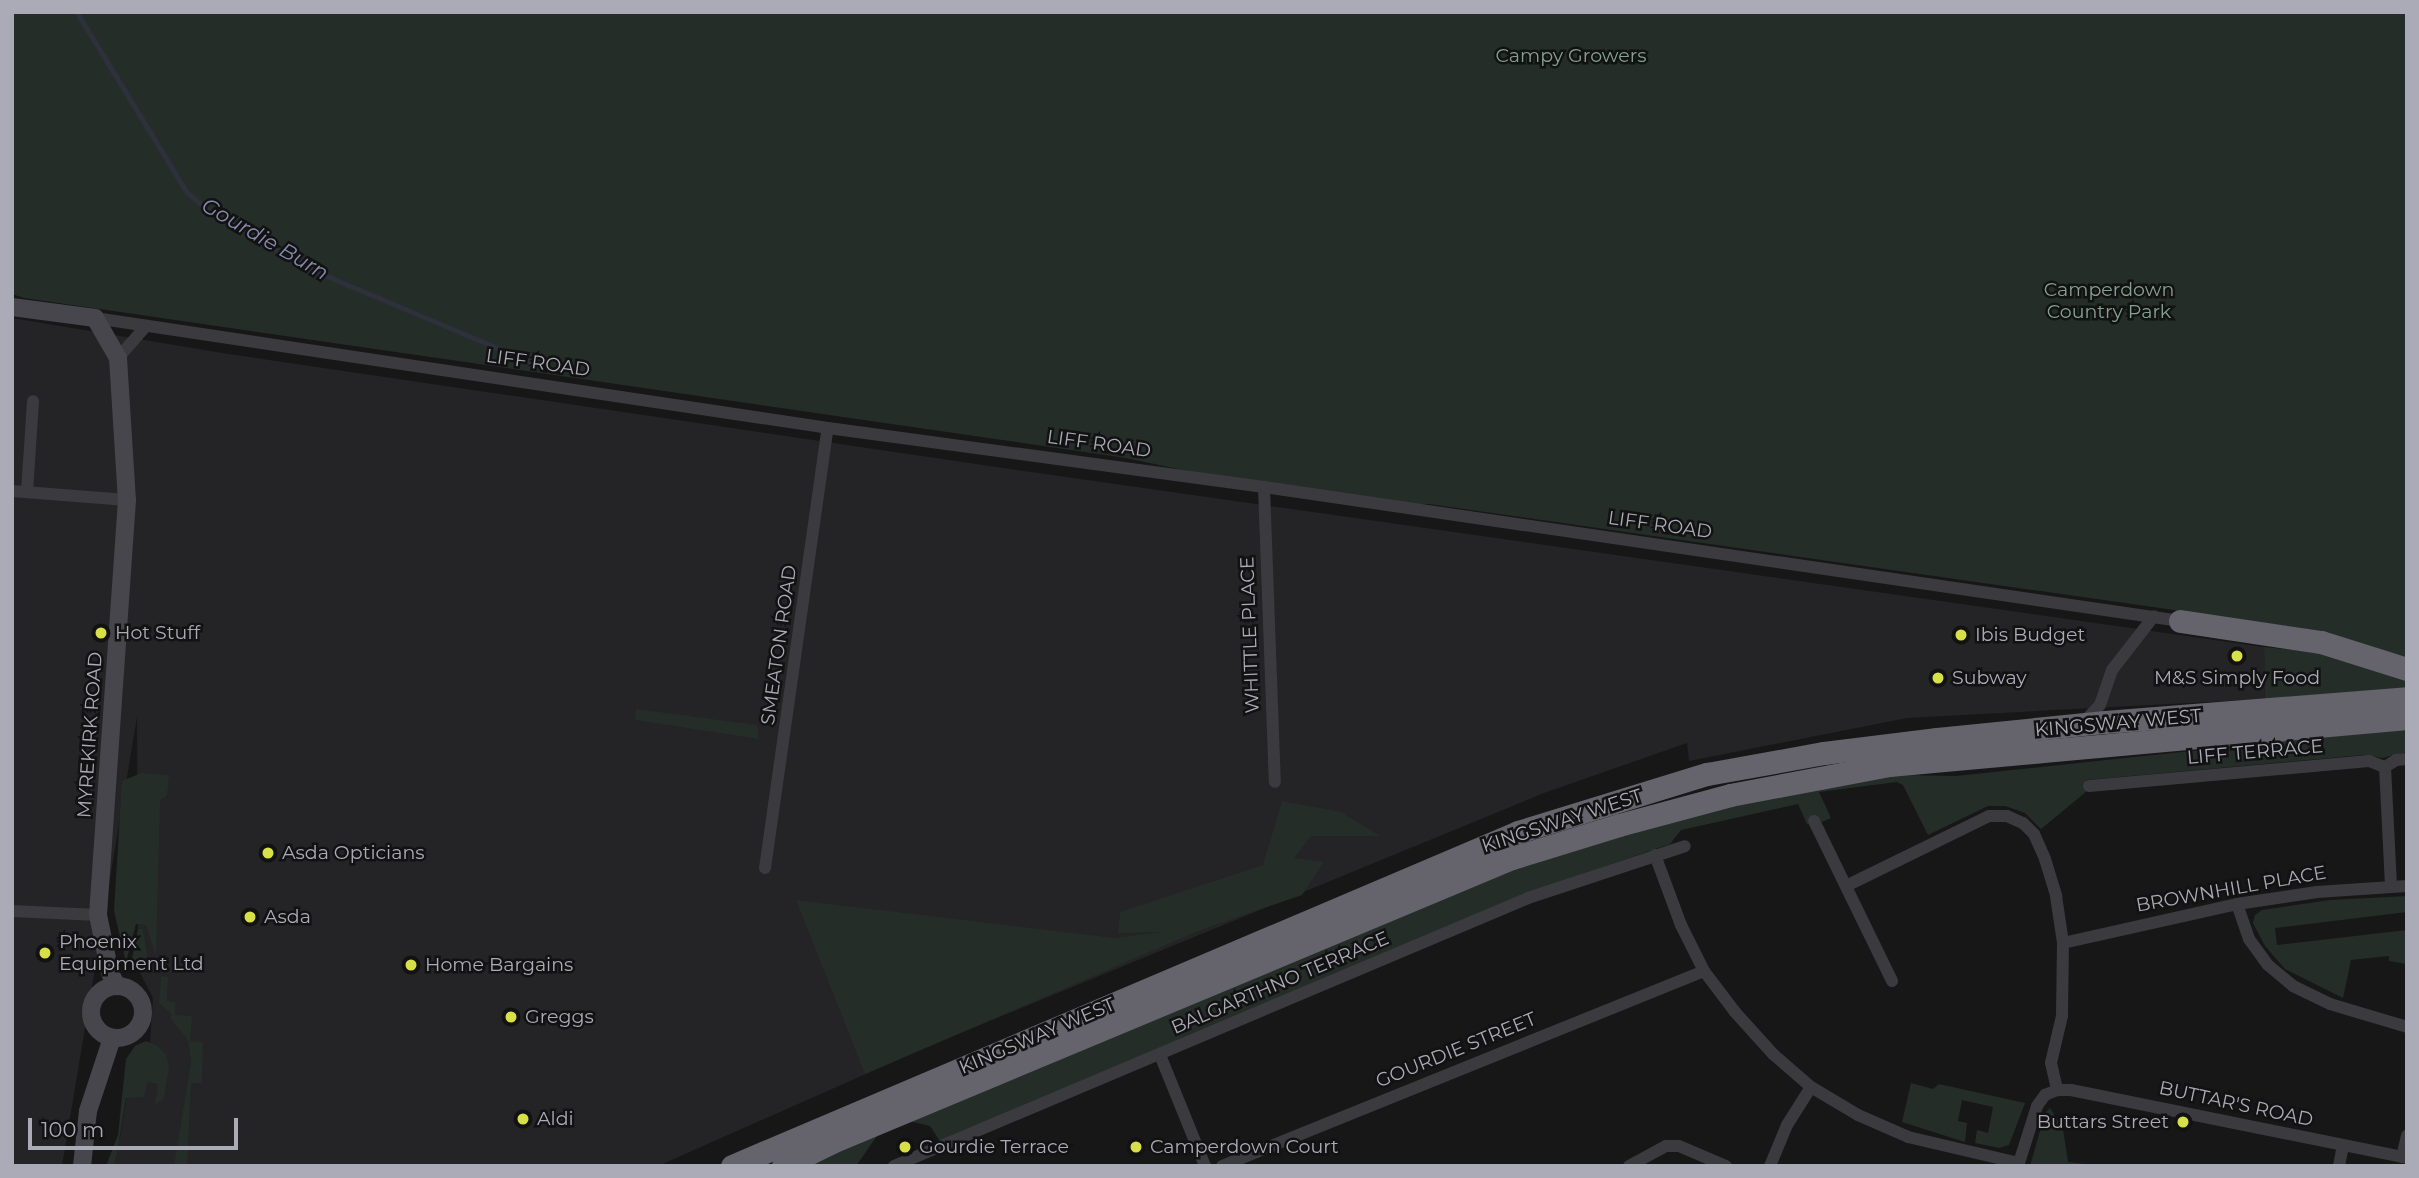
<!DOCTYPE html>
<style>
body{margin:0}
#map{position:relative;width:2419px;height:1178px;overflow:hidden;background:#171718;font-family:Montserrat,sans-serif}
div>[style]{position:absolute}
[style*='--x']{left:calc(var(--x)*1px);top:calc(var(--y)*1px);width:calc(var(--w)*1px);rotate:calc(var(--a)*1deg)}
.built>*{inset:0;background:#242325}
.green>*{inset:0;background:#252d29}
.stream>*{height:4.5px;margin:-2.25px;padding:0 2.25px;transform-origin:2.25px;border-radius:2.25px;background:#2e303b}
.street>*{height:12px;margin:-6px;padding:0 6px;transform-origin:6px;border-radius:6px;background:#3b3a3f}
.secondary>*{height:18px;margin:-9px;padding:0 9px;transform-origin:9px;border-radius:9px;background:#47464d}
.secondary>.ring{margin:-9px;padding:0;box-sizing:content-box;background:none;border:18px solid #47464d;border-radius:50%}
.highway>*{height:23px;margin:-11.5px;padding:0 11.5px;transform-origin:11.5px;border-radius:11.5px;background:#65646d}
.dots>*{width:19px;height:19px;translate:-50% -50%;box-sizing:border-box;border:4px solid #121213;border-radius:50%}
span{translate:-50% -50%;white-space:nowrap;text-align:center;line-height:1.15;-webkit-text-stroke:5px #121213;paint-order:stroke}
.park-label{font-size:19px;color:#83a090}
.street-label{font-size:19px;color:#abaab7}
.poi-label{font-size:19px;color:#abaab7}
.left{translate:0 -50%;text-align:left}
.right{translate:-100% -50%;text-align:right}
.water-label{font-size:21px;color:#858bae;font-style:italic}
.frame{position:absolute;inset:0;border:14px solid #abaab7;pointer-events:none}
.scale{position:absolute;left:28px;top:1118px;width:210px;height:32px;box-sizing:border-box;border:4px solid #abaab7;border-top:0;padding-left:9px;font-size:21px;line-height:24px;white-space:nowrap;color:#abaab7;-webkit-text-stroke:5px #121213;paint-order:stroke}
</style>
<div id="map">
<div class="built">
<div style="clip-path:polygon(12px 318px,222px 353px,1017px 470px,2264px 647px,2265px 699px,1907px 718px,1689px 761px,1687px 743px,1544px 793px,929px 1046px,658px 1166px,115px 1166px,130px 1078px,149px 1055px,153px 998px,138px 969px,137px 717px,62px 1166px,12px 1166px)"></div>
</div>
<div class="green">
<div style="clip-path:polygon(12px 12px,2407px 12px,2407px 657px,2341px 639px,2328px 632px,1429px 504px,1385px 504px,1264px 487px,1126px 458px,24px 298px,12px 294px)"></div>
<div style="clip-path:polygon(2264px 647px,2333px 654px,2407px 675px,2407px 688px,2265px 699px)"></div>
<div style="clip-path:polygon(636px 709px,757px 725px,759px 739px,635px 720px)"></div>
<div style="clip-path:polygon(2407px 728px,2407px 752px,2382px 758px,2363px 755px,2086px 780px,2087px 791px,2041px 829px,2025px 813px,2005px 806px,1988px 806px,1928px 835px,1903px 785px,1897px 782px,1819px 792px,1831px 818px,1822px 822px,1819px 819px,1807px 824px,1798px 804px,1681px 830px,1670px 844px,1527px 893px,940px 1141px,930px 1126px,909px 1121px,1517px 869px,1621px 834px,1732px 804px,1817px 786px,1902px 775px,1956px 776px)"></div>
<div style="clip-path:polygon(141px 773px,169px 775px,167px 796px,160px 800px,156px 956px,146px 925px,136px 924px,126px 962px,114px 911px,122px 781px)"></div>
<div style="clip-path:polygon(1282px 801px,1341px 812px,1380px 836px,1311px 836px,1294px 858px,1324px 862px,1302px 895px,1203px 929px,865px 1074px,796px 900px,1114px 938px,1163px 932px,1118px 933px,1120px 912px,1263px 865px)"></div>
<div style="clip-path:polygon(2407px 896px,2407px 912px,2275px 928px,2277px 945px,2407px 930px,2407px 964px,2389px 961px,2389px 956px,2351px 960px,2343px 998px,2285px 969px,2265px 946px,2253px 923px,2255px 915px,2262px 910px,2330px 900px)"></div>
<div style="clip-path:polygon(138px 929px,143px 929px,149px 966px,131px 964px)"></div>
<div style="clip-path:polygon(161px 976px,168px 977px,167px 1001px,175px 1002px,175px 1015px,192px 1016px,190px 1041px,203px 1042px,202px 1083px,191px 1083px,187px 1166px,174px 1166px,191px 1062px,188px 1040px,171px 1019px,171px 1013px,159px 1003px)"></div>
<div style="clip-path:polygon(146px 1041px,156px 1045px,166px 1054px,169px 1067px,164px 1098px,155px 1105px,158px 1084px,147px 1082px,144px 1097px,126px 1098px,115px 1166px,106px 1166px,118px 1135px,126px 1059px,135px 1046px)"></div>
<div style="clip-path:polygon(1911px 1083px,1933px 1089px,1939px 1084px,2025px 1103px,2009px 1145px,1999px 1148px,1975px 1143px,1977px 1130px,1988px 1133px,1993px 1107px,1962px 1100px,1958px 1121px,1967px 1123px,1965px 1142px,1902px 1122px)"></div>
<div style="clip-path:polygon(2050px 1108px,2063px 1129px,2068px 1162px,2102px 1166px,2030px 1166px,2045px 1113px)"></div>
<div style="clip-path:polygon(879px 1133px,856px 1166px,804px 1166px)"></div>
</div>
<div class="stream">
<div style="--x:77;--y:12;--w:211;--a:58.6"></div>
<div style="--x:187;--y:192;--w:32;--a:41"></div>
<div style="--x:211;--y:213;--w:117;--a:29.2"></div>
<div style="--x:313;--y:270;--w:244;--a:22.9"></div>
</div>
<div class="street">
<div style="--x:95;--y:318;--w:741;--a:8.53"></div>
<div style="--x:828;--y:428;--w:440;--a:7.7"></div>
<div style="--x:1264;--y:487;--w:926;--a:8.32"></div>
<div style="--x:118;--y:358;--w:43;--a:-48.8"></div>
<div style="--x:1264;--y:487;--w:295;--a:87.9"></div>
<div style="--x:12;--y:491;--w:115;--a:4.5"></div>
<div style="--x:27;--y:492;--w:91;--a:-86.2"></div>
<div style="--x:2082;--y:724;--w:26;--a:-47"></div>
<div style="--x:2100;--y:705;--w:37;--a:-71"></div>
<div style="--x:2112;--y:670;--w:68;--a:-52.1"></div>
<div style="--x:2385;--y:767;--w:119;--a:87.1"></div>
<div style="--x:2385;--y:767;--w:13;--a:-32"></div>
<div style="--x:2396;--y:760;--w:11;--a:-5"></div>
<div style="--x:2089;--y:786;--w:281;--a:-5.1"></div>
<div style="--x:2369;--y:761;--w:17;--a:21"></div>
<div style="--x:1814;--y:821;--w:178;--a:64"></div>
<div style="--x:1655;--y:855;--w:75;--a:69.6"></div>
<div style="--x:1681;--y:925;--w:51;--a:63.4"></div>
<div style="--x:1704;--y:971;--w:51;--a:52.9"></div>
<div style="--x:1735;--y:1012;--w:57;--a:47.9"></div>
<div style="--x:1773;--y:1054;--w:50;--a:41"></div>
<div style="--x:1811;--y:1087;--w:55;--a:30.8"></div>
<div style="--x:1858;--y:1115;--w:55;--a:23.7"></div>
<div style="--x:1908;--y:1137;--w:114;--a:13.2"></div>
<div style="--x:765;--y:868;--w:444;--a:-81.9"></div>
<div style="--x:1846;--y:886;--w:159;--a:-26.1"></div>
<div style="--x:1989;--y:816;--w:18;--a:0"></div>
<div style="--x:2007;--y:816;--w:17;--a:24"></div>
<div style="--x:2023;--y:823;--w:16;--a:45"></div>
<div style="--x:2034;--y:834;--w:27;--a:66"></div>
<div style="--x:2045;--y:859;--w:39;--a:73"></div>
<div style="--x:2056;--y:896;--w:48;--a:81.5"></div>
<div style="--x:2063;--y:943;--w:73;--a:90.8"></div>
<div style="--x:2062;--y:1016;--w:48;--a:103.2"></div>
<div style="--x:2051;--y:1063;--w:28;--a:77"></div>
<div style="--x:2237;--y:904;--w:37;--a:71"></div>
<div style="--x:2249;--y:939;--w:32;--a:54"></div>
<div style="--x:2268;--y:965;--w:33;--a:40"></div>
<div style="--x:2293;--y:986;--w:41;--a:25.9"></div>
<div style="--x:2330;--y:1004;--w:80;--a:16.6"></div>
<div style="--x:12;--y:911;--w:86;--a:2.7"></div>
<div style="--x:2063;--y:943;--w:178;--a:-12.6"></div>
<div style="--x:2237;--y:904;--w:81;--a:-8.5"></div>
<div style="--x:2317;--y:892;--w:90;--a:-3.8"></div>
<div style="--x:1160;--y:1055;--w:120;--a:67.9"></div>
<div style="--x:2402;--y:1157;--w:22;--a:-77"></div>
<div style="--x:894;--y:1166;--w:688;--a:-22.91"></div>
<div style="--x:1528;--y:898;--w:165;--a:-18.3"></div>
<div style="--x:1222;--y:1166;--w:520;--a:-22.03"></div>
<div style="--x:1629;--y:1166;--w:42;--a:-28.4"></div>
<div style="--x:1666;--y:1146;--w:13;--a:0"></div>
<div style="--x:1679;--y:1146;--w:51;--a:23.1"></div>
<div style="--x:1770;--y:1166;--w:44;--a:-67.5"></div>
<div style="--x:1787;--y:1125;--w:45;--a:-57.7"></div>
<div style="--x:2018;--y:1166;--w:63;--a:-72.4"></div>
<div style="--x:2037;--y:1106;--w:14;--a:-54"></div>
<div style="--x:2045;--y:1095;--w:13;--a:-23"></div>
<div style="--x:2057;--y:1090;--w:14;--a:0"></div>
<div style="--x:2071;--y:1090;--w:343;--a:11.4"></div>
<div style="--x:2339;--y:1166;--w:21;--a:-79"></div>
</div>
<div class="secondary">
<div style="--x:12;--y:307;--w:84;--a:7.5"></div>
<div style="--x:95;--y:318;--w:46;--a:60.1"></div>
<div style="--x:118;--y:358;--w:142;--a:86.4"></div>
<div style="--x:127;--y:500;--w:416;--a:94"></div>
<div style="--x:98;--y:915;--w:59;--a:78.3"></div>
<div style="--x:110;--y:973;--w:15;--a:62"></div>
<div class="ring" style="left:91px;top:986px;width:34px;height:34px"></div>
<div style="--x:82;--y:1166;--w:55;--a:-83.8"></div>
<div style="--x:88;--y:1111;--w:77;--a:-71.8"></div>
</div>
<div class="highway">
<div style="--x:2180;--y:621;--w:143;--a:8.5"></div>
<div style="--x:2321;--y:642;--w:90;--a:17.4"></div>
<div style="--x:732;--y:1166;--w:854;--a:-23.02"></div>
<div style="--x:1518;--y:832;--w:198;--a:-17.1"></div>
<div style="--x:1707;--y:774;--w:119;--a:-10.2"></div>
<div style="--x:1824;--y:753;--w:114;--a:-7.1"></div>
<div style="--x:1937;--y:739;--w:169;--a:-5.8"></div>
<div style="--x:2105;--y:722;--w:303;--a:-4.5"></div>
<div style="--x:783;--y:1166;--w:55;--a:-26.1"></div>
<div style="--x:832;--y:1142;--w:737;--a:-22.67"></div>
<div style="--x:1512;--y:858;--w:112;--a:-17.1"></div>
<div style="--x:1619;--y:825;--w:115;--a:-15.1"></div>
<div style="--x:1730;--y:795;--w:162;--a:-10.7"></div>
<div style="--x:1889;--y:765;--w:520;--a:-5.18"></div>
</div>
<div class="dots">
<div style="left:101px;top:633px;background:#d8e047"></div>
<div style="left:1961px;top:635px;background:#d8e047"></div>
<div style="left:2237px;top:656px;background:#d8e047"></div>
<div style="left:1938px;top:678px;background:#d8e047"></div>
<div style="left:268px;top:853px;background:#d8e047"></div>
<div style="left:250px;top:917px;background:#d8e047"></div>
<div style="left:45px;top:953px;background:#d8e047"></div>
<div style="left:411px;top:965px;background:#d8e047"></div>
<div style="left:511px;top:1017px;background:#d8e047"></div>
<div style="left:523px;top:1119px;background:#d8e047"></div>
<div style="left:2183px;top:1122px;background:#d8e047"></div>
<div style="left:905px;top:1147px;background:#d8e047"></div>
<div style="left:1136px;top:1147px;background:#d8e047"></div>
</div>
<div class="park-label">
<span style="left:1571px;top:56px">Campy Growers</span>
<span style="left:2109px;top:301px">Camperdown<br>Country Park</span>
</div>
<div class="street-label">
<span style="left:538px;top:363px;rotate:8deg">LIFF ROAD</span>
<span style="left:1099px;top:444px;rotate:8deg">LIFF ROAD</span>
<span style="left:1660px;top:525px;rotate:8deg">LIFF ROAD</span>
<span style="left:1250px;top:635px;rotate:-92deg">WHITTLE PLACE</span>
<span style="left:779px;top:645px;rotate:-82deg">SMEATON ROAD</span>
<span style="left:2118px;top:723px;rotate:-5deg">KINGSWAY WEST</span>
<span style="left:90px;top:735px;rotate:-86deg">MYREKIRK ROAD</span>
<span style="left:2255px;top:752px;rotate:-5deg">LIFF TERRACE</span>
<span style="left:1562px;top:821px;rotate:-18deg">KINGSWAY WEST</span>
<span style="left:2231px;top:889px;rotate:-10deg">BROWNHILL PLACE</span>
<span style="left:1280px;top:983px;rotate:-23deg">BALGARTHNO TERRACE</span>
<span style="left:1037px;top:1036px;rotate:-23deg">KINGSWAY WEST</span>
<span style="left:1456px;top:1050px;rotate:-22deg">GOURDIE STREET</span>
<span style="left:2236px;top:1104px;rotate:12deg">BUTTAR'S ROAD</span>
</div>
<div class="poi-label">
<span class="left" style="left:115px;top:633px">Hot Stuff</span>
<span class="left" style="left:1975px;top:635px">Ibis Budget</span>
<span class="left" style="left:1952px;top:678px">Subway</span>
<span style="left:2237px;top:678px">M&amp;S Simply Food</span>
<span class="left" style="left:282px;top:853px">Asda Opticians</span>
<span class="left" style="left:264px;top:917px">Asda</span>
<span class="left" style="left:59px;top:953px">Phoenix<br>Equipment Ltd</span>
<span class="left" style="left:425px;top:965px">Home Bargains</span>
<span class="left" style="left:525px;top:1017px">Greggs</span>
<span class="left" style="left:537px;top:1119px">Aldi</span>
<span class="right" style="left:2169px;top:1122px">Buttars Street</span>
<span class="left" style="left:919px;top:1147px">Gourdie Terrace</span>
<span class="left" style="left:1150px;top:1147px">Camperdown Court</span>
</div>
<div class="water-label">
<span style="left:265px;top:239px;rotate:30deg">Gourdie Burn</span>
</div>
<div class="frame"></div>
<div class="scale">100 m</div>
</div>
